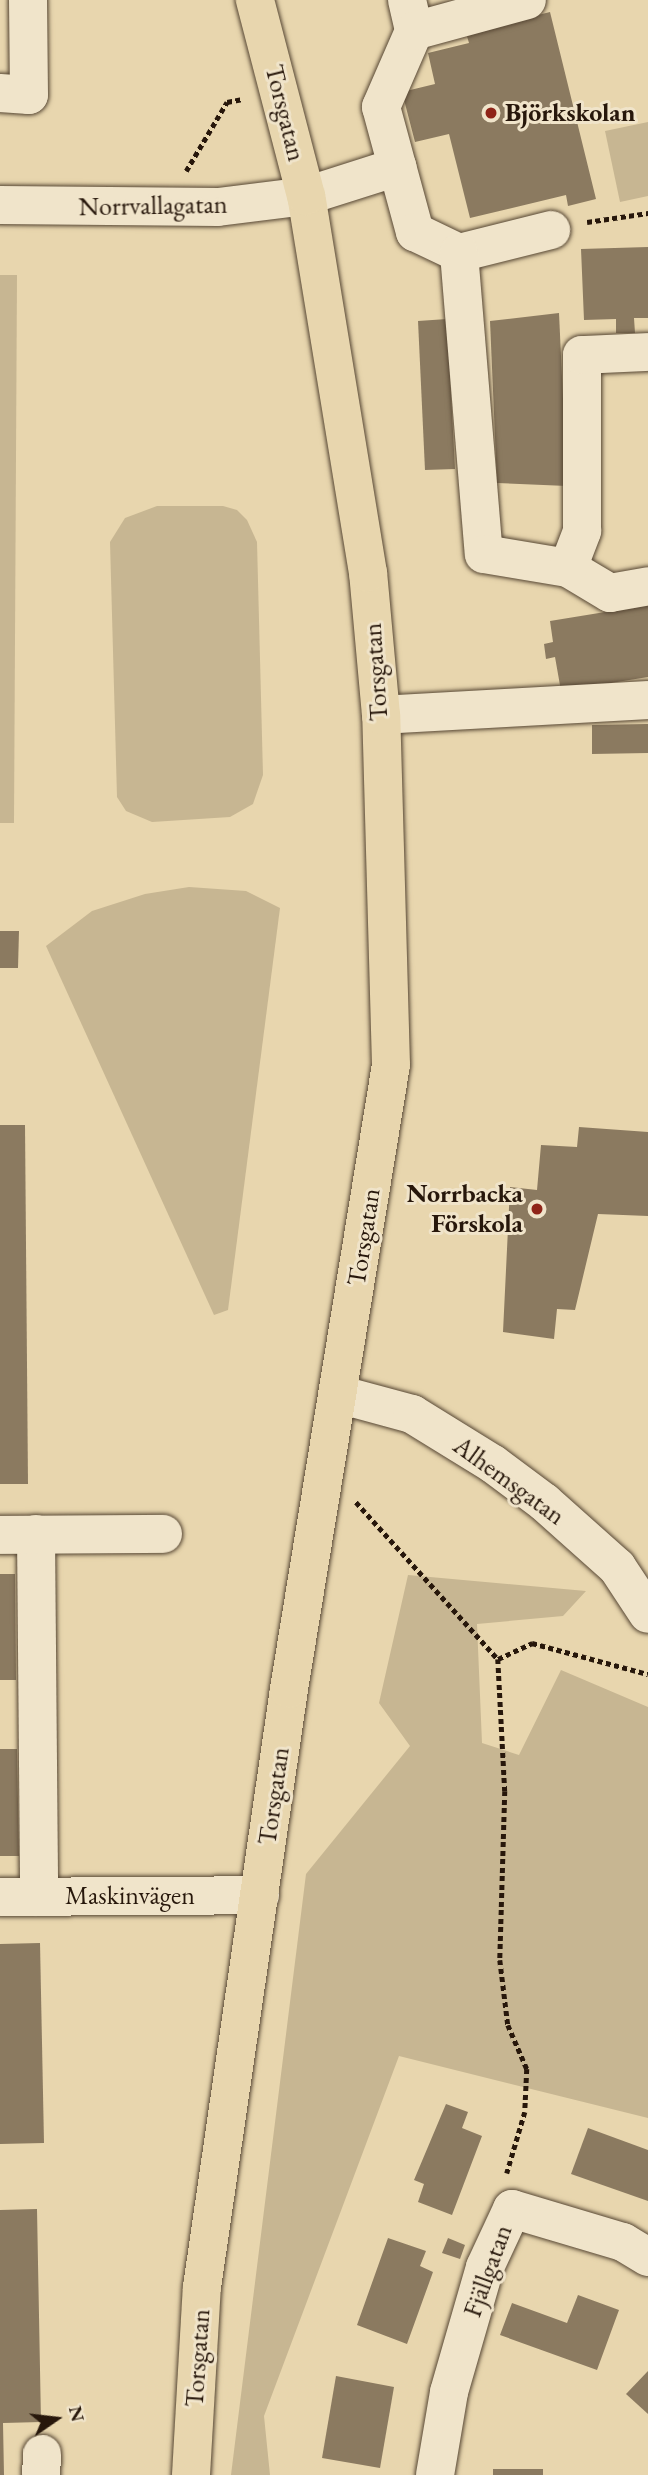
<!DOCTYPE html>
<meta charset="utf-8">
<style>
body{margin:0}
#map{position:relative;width:648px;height:2475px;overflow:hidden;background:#e8d6ae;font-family:"EB Garamond",serif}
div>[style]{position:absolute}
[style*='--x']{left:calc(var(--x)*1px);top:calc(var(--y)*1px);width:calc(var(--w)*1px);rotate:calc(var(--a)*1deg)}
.green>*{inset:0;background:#c7b692}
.building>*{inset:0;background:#8b7a60}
.path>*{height:4.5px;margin-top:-2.25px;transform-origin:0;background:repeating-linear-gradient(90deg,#27170b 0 5px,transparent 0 8.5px)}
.roads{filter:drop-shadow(0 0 2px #574734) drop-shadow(0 0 2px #574734)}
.minor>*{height:38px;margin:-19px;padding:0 19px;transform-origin:19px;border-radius:19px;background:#f0e4ca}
.major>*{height:38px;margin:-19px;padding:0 19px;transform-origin:19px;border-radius:19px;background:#e8d6ae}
.dots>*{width:19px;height:19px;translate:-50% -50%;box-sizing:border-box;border:4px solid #f0e4ca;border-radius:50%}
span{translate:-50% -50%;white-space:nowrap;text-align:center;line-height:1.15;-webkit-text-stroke:6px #f0e4ca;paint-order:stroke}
.street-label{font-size:26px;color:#27170b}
.poi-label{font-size:26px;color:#27170b;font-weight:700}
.left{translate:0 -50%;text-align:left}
.right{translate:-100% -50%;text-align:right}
.north{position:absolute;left:21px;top:2384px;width:70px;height:70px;-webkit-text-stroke:5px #f0e4ca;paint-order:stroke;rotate:76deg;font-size:19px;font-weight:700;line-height:28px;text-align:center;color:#27170b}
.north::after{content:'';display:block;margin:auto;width:24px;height:32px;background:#27170b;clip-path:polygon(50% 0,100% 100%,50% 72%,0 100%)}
</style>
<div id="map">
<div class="green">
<div style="clip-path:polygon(648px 122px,648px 196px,620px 202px,605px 131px)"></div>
<div style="clip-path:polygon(0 275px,17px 275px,14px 823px,0 823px)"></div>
<div style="clip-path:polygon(157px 506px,223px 506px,237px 510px,247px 520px,257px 542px,263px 775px,253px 804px,230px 817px,152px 822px,126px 811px,117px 797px,110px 542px,125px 518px)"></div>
<div style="clip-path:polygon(189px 887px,246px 891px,280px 908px,228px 1310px,214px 1315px,46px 946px,92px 911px,145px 894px)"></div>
<div style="clip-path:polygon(408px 1575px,586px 1591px,563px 1616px,477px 1624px,482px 1743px,519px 1755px,561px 1670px,648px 1707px,648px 2118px,399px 2056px,264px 2416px,270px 2475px,231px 2475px,306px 1874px,410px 1746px,379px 1703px)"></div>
</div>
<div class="building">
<div style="clip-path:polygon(550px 12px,596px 199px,568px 206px,566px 195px,470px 218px,449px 134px,415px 142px,402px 92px,435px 84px,428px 53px,469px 43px,466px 33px)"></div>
<div style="clip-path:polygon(648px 247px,648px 318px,634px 318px,635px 333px,616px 333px,616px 319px,584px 320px,581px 249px)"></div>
<div style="clip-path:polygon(559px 313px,567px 486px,497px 483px,490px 321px)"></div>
<div style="clip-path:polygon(447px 319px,455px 469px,425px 470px,418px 321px)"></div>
<div style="clip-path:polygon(648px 605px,648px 677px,561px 691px,555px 657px,546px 659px,544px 644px,553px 642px,550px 621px)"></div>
<div style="clip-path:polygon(648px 724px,648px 753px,592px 754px,592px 725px)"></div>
<div style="clip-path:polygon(0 931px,19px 931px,18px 968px,0 968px)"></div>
<div style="clip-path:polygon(0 1125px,25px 1125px,28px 1484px,0 1484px)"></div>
<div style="clip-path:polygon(579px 1127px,648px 1132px,648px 1216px,598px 1214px,575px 1310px,557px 1309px,554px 1339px,503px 1332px,510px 1187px,537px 1190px,541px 1145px,577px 1147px)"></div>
<div style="clip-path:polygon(0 1574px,15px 1574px,16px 1680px,0 1680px)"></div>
<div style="clip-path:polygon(0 1749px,17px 1749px,19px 1856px,0 1856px)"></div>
<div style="clip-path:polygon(40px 1943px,44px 2143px,0 2144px,0 1944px)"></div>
<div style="clip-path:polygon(446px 2104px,468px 2112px,462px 2128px,482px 2136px,452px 2215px,418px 2202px,424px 2184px,414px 2180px)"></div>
<div style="clip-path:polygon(588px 2128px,648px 2150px,648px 2201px,571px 2174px)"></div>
<div style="clip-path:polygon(37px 2209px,41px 2422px,3px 2423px,4px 2475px,0 2475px,0 2210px)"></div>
<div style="clip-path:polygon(388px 2238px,426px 2251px,420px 2266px,433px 2272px,407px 2344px,357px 2325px)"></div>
<div style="clip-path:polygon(448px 2238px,465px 2245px,460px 2259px,442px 2253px)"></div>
<div style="clip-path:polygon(578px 2295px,619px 2310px,597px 2370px,500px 2335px,512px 2303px,567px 2323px)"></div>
<div style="clip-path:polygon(648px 2371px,648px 2414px,626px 2394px)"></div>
<div style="clip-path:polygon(336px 2376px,394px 2387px,380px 2468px,322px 2458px)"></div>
<div style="clip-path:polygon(493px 2469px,543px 2469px,543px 2475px,493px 2475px)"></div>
</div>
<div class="path">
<div style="--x:186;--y:171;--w:80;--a:-59.3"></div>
<div style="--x:227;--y:102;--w:16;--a:-11"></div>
<div style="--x:587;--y:222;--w:62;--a:-8.4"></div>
<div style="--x:356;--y:1502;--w:212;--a:47.9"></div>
<div style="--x:498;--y:1659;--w:132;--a:87"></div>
<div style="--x:505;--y:1791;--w:169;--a:91.7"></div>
<div style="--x:500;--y:1960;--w:65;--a:83"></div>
<div style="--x:508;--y:2025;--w:48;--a:66.6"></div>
<div style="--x:527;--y:2069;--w:43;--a:92.7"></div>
<div style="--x:525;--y:2112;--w:64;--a:106.4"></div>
<div style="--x:498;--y:1659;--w:38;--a:-25"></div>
<div style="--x:532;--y:1643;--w:120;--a:15"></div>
</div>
<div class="roads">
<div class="minor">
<div style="--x:407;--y:0;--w:32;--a:77"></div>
<div style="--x:414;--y:31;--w:83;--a:113.5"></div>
<div style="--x:381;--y:107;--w:130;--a:74.8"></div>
<div style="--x:415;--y:232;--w:49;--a:25.5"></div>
<div style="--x:459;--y:253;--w:95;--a:-14"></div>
<div style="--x:414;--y:31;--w:117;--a:-15.3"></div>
<div style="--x:0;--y:93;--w:29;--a:4"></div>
<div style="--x:29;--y:95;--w:95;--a:-90.6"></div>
<div style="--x:0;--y:205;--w:218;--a:0.5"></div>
<div style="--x:218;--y:207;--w:89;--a:-7.1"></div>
<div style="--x:306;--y:196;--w:96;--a:-17.7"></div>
<div style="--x:459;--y:253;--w:302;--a:85.3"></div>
<div style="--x:484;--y:554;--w:85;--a:9.5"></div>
<div style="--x:568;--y:568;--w:49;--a:30.8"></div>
<div style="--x:610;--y:593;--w:39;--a:-10"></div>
<div style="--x:568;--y:568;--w:40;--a:-69"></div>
<div style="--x:582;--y:531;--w:176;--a:-90"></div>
<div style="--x:582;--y:355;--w:66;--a:-2.6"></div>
<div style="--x:381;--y:715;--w:267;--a:-3.2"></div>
<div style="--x:338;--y:1394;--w:77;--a:15.1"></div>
<div style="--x:412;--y:1414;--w:95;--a:31.7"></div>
<div style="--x:493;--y:1464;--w:64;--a:36.7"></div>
<div style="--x:544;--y:1502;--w:98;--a:41.7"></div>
<div style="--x:617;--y:1567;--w:56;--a:56.6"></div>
<div style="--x:36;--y:1534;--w:363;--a:89.5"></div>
<div style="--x:0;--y:1535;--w:163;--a:-0.4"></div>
<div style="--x:0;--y:1897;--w:260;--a:-0.4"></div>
<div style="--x:41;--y:2475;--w:21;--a:-87"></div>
<div style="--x:435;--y:2475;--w:84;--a:-80.4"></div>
<div style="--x:449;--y:2392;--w:130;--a:-73.9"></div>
<div style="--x:485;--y:2267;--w:64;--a:-65"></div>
<div style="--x:512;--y:2209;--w:116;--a:16.6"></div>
<div style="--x:623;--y:2242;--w:29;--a:31"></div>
</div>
<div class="major">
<div style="--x:191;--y:2475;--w:188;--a:-86.7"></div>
<div style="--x:202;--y:2287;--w:604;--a:-81.72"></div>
<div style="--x:289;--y:1689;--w:632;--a:-80.72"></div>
<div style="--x:391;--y:1065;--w:350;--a:-91.6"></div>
<div style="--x:381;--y:715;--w:143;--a:-95.2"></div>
<div style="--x:368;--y:573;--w:382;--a:-99.3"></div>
<div style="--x:306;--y:196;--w:203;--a:-104.6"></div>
</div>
</div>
<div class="dots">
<div style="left:491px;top:113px;background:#8f2418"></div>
<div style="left:537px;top:1209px;background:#8f2418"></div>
</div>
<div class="street-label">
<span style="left:285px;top:113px;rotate:76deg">Torsgatan</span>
<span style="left:153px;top:206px;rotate:-1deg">Norrvallagatan</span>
<span style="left:376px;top:672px;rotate:-94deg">Torsgatan</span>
<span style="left:364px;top:1237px;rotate:-81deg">Torsgatan</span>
<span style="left:509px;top:1481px;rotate:36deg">Alhemsgatan</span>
<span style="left:274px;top:1796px;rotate:-82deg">Torsgatan</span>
<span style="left:130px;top:1896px">Maskinvägen</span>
<span style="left:488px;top:2271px;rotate:-70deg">Fjällgatan</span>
<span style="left:198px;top:2358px;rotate:-86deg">Torsgatan</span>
</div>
<div class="poi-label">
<span class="left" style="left:505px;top:113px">Björkskolan</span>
<span class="right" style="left:523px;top:1209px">Norrbacka<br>Förskola</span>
</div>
<div class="north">N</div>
</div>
